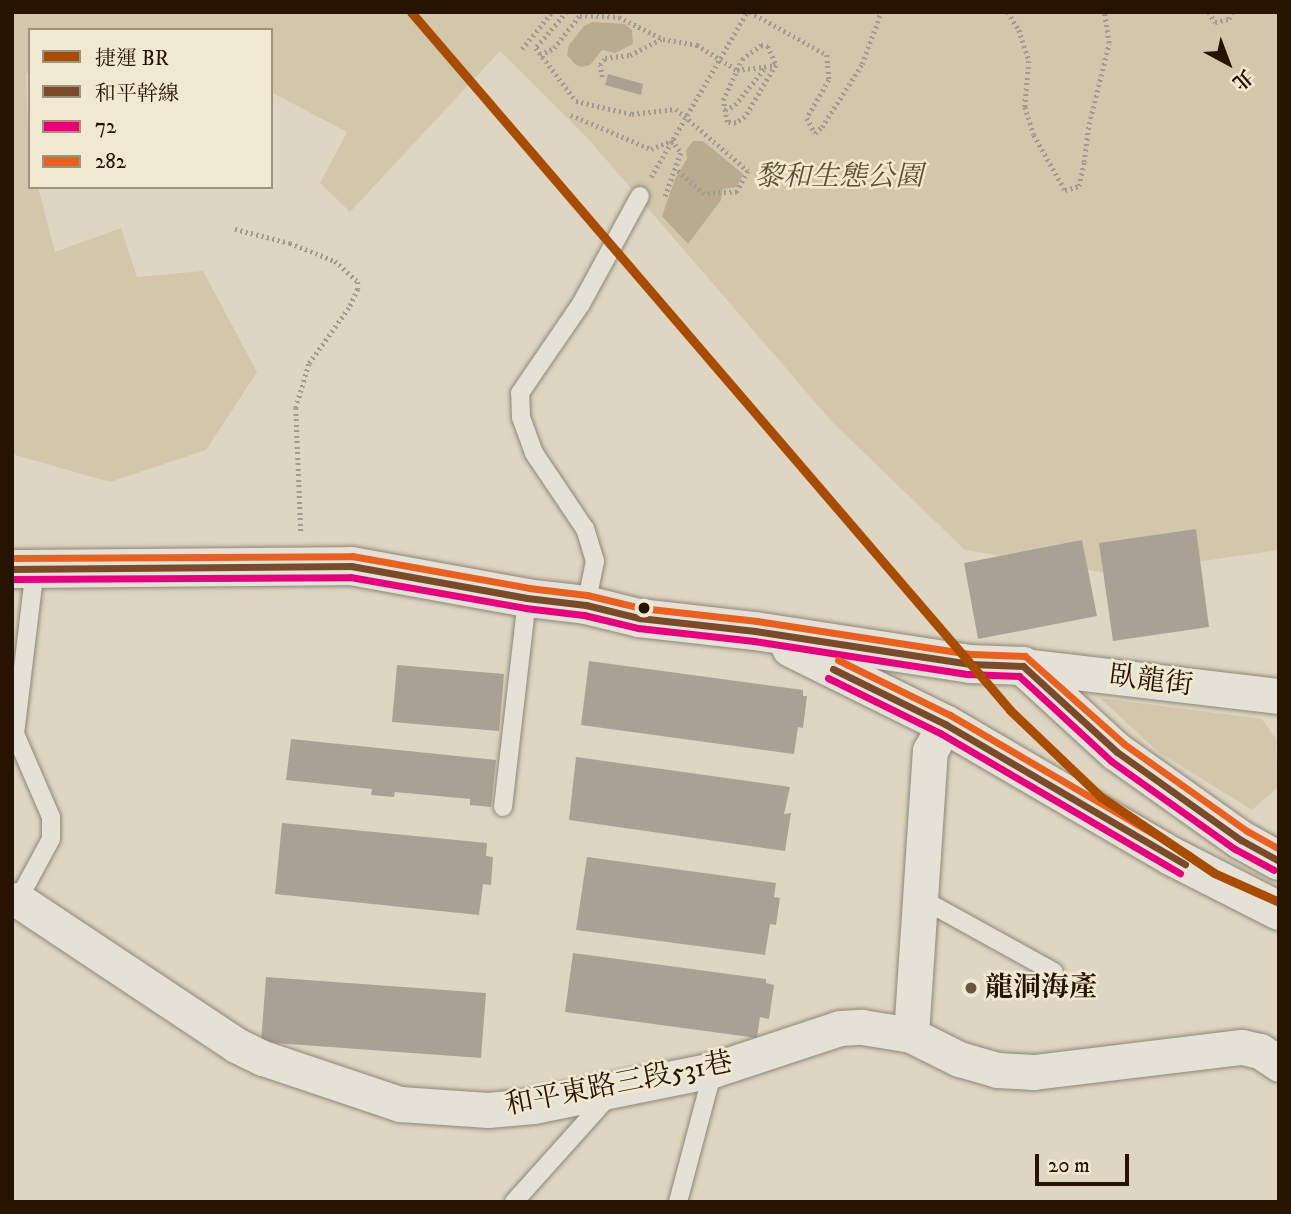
<!DOCTYPE html>
<meta charset="utf-8">
<style>
body{margin:0}
#map{position:relative;width:1291px;height:1214px;overflow:hidden;background:#ded6c2;font-family:"IM FELL DW Pica","Noto Serif TC",serif}
div>[style]{position:absolute}
[style*='--x']{left:calc(var(--x)*1px);top:calc(var(--y)*1px);width:calc(var(--w)*1px);rotate:calc(var(--a)*1deg)}
.green>*{inset:0;background:#d2c7ab}
.water>*{inset:0;background:#b8ab8f}
.building>*{inset:0;background:#a9a294}
.path>*{height:4.5px;margin-top:-2.25px;transform-origin:0;background:repeating-linear-gradient(90deg,#a09a91 0 2px,transparent 0 5.5px)}
.roads{filter:drop-shadow(0 0 2px #8d8678) drop-shadow(0 0 2px #8d8678)}
.service>*{height:18px;margin:-9px;padding:0 9px;transform-origin:9px;border-radius:9px;background:#e5e1d7}
.minor>*{height:35px;margin:-17.5px;padding:0 17.5px;transform-origin:17.5px;border-radius:17.5px;background:#e5e1d7}
.secondary>*{height:38px;margin:-19px;padding:0 19px;transform-origin:19px;border-radius:19px;background:#e5e1d7}
.bus-1>*{height:7px;margin:-3.5px;padding:0 3.5px;transform-origin:3.5px;border-radius:3.5px;background:#7a4b2a}
.bus-2>*{height:7px;margin:-3.5px;padding:0 3.5px;transform-origin:3.5px;border-radius:3.5px;background:#e5007d}
.bus-3>*{height:7px;margin:-3.5px;padding:0 3.5px;transform-origin:3.5px;border-radius:3.5px;background:#e86120}
.metro-1>*{height:9px;margin:-4.5px;padding:0 4.5px;transform-origin:4.5px;border-radius:4.5px;background:#a74c00}
.dots>*{width:19px;height:19px;translate:-50% -50%;box-sizing:border-box;border:4px solid #f1e8d0;border-radius:50%}
span{translate:-50% -50%;white-space:nowrap;text-align:center;line-height:1.15;-webkit-text-stroke:5px #f1e8d0;paint-order:stroke}
.park-label{font-size:28px;color:#5f4e35;font-style:italic}
.street-label{font-size:28px;color:#271400}
.poi-label{font-size:28px;color:#271400;font-weight:700}
.left{translate:0 -50%;text-align:left}
.frame{position:absolute;inset:0;border:14px solid #271400;pointer-events:none}
.legend{position:absolute;left:28px;top:28px;width:245px;height:161px;box-sizing:border-box;background:#f1e8d0;border:2px solid #a0937d;margin:0;padding:9px 12px;list-style:none;font-size:21px;color:#271400}
.legend li{display:flex;align-items:center;gap:14px;height:35px}
.legend b{width:35px;border:2px solid #a0937d}
.north{position:absolute;left:1193px;top:28px;width:70px;height:70px;-webkit-text-stroke:5px #f1e8d0;paint-order:stroke;rotate:139deg;font-size:19px;font-weight:700;line-height:28px;text-align:center;color:#271400}
.north::after{content:'';display:block;margin:auto;width:24px;height:32px;background:#271400;clip-path:polygon(50% 0,100% 100%,50% 72%,0 100%)}
.scale{position:absolute;left:1035px;top:1154px;width:94px;height:32px;box-sizing:border-box;border:4px solid #271400;border-top:0;padding-left:9px;font-size:21px;line-height:24px;white-space:nowrap;color:#271400;-webkit-text-stroke:5px #f1e8d0;paint-order:stroke}
</style>
<div id="map">
<div class="green">
<div style="clip-path:polygon(12px 12px,1279px 12px,1279px 550px,1112px 574px,965px 550px,833px 423px,591px 142px,500px 51px,350px 212px,320px 183px,347px 132px,271px 92px,271px 30px,30px 30px,30px 71px,26px 74px,30px 187px,38px 187px,55px 252px,121px 228px,137px 277px,203px 271px,257px 372px,206px 450px,110px 482px,12px 454px)"></div>
<div style="clip-path:polygon(1100px 698px,1262px 719px,1276px 739px,1278px 787px,1252px 810px,1157px 751px)"></div>
</div>
<div class="water">
<div style="clip-path:polygon(592px 22px,625px 24px,632px 30px,633px 44px,615px 53px,602px 50px,590px 65px,581px 67px,575px 64px,567px 55px,569px 45px,584px 26px)"></div>
<div style="clip-path:polygon(693px 141px,703px 141px,743px 174px,737px 187px,723px 189px,721px 200px,688px 244px,662px 216px,675px 179px,687px 159px,686px 150px)"></div>
</div>
<div class="building">
<div style="clip-path:polygon(608px 74px,643px 84px,641px 95px,605px 85px)"></div>
<div style="clip-path:polygon(1196px 529px,1209px 627px,1113px 641px,1099px 543px)"></div>
<div style="clip-path:polygon(1082px 540px,1097px 616px,978px 639px,964px 563px)"></div>
<div style="clip-path:polygon(589px 661px,803px 690px,803px 696px,807px 696px,803px 728px,798px 727px,794px 754px,581px 725px)"></div>
<div style="clip-path:polygon(397px 665px,504px 674px,499px 731px,392px 722px)"></div>
<div style="clip-path:polygon(291px 739px,496px 760px,491px 807px,470px 805px,470px 799px,395px 792px,394px 797px,371px 795px,372px 789px,286px 780px)"></div>
<div style="clip-path:polygon(576px 757px,790px 787px,784px 814px,791px 813px,785px 851px,569px 820px)"></div>
<div style="clip-path:polygon(282px 823px,487px 843px,486px 856px,493px 857px,491px 885px,483px 884px,479px 915px,275px 894px)"></div>
<div style="clip-path:polygon(587px 857px,776px 883px,774px 897px,780px 898px,776px 925px,770px 924px,765px 955px,576px 930px)"></div>
<div style="clip-path:polygon(573px 953px,766px 979px,766px 983px,774px 985px,769px 1019px,760px 1017px,757px 1038px,565px 1012px)"></div>
<div style="clip-path:polygon(266px 977px,486px 993px,481px 1058px,261px 1042px)"></div>
</div>
<div class="path">
<div style="--x:567;--y:12;--w:48;--a:130.7"></div>
<div style="--x:536;--y:48;--w:66;--a:53"></div>
<div style="--x:576;--y:101;--w:57;--a:13.1"></div>
<div style="--x:632;--y:114;--w:44;--a:-6.5"></div>
<div style="--x:676;--y:109;--w:95;--a:40.7"></div>
<div style="--x:748;--y:171;--w:24;--a:118"></div>
<div style="--x:737;--y:192;--w:33;--a:177"></div>
<div style="--x:704;--y:194;--w:37;--a:-139"></div>
<div style="--x:750;--y:12;--w:88;--a:29.2"></div>
<div style="--x:827;--y:55;--w:25;--a:85"></div>
<div style="--x:829;--y:80;--w:44;--a:120.1"></div>
<div style="--x:807;--y:118;--w:17;--a:62"></div>
<div style="--x:815;--y:133;--w:9;--a:-41"></div>
<div style="--x:822;--y:127;--w:75;--a:-57.6"></div>
<div style="--x:862;--y:64;--w:55;--a:-69.9"></div>
<div style="--x:1008;--y:12;--w:21;--a:59"></div>
<div style="--x:1019;--y:30;--w:33;--a:72"></div>
<div style="--x:1029;--y:61;--w:46;--a:95"></div>
<div style="--x:1025;--y:107;--w:29;--a:72"></div>
<div style="--x:1034;--y:135;--w:63;--a:60.6"></div>
<div style="--x:1065;--y:190;--w:15;--a:-16"></div>
<div style="--x:1079;--y:186;--w:25;--a:-78"></div>
<div style="--x:1084;--y:162;--w:38;--a:-83"></div>
<div style="--x:1089;--y:124;--w:83;--a:-76.1"></div>
<div style="--x:1109;--y:43;--w:31;--a:-99"></div>
<div style="--x:1209;--y:12;--w:12;--a:59"></div>
<div style="--x:1215;--y:22;--w:14;--a:-12"></div>
<div style="--x:1229;--y:19;--w:8;--a:-67"></div>
<div style="--x:761;--y:45;--w:7;--a:8"></div>
<div style="--x:768;--y:46;--w:21;--a:67"></div>
<div style="--x:776;--y:65;--w:61;--a:120.8"></div>
<div style="--x:745;--y:117;--w:11;--a:146"></div>
<div style="--x:736;--y:123;--w:9;--a:-174"></div>
<div style="--x:727;--y:122;--w:22;--a:-100"></div>
<div style="--x:723;--y:100;--w:45;--a:-65.1"></div>
<div style="--x:742;--y:59;--w:24;--a:-36"></div>
<div style="--x:522;--y:49;--w:48;--a:-51"></div>
<div style="--x:540;--y:55;--w:16;--a:-27"></div>
<div style="--x:554;--y:48;--w:42;--a:-51.8"></div>
<div style="--x:580;--y:15;--w:39;--a:3"></div>
<div style="--x:619;--y:17;--w:49;--a:26.6"></div>
<div style="--x:663;--y:39;--w:35;--a:10"></div>
<div style="--x:697;--y:45;--w:47;--a:32"></div>
<div style="--x:737;--y:70;--w:39;--a:-7"></div>
<div style="--x:602;--y:77;--w:12;--a:-99"></div>
<div style="--x:600;--y:65;--w:9;--a:-54"></div>
<div style="--x:605;--y:58;--w:25;--a:-7"></div>
<div style="--x:630;--y:55;--w:36;--a:-27"></div>
<div style="--x:725;--y:110;--w:11;--a:-27"></div>
<div style="--x:735;--y:105;--w:48;--a:-51"></div>
<div style="--x:571;--y:115;--w:87;--a:23"></div>
<div style="--x:651;--y:149;--w:23;--a:-23"></div>
<div style="--x:672;--y:140;--w:16;--a:55"></div>
<div style="--x:681;--y:153;--w:47;--a:110"></div>
<div style="--x:651;--y:177;--w:191;--a:-59.8"></div>
<div style="--x:235;--y:229;--w:57;--a:14.3"></div>
<div style="--x:290;--y:243;--w:48;--a:21.8"></div>
<div style="--x:335;--y:261;--w:31;--a:42"></div>
<div style="--x:358;--y:282;--w:7;--a:90"></div>
<div style="--x:358;--y:289;--w:21;--a:115"></div>
<div style="--x:349;--y:308;--w:69;--a:125.5"></div>
<div style="--x:309;--y:364;--w:46;--a:106.5"></div>
<div style="--x:296;--y:408;--w:125;--a:87.7"></div>
</div>
<div class="roads">
<div class="service">
<div style="--x:586;--y:605;--w:45;--a:-78.4"></div>
<div style="--x:595;--y:561;--w:34;--a:-107"></div>
<div style="--x:585;--y:529;--w:92;--a:-123.9"></div>
<div style="--x:534;--y:453;--w:38;--a:-110"></div>
<div style="--x:521;--y:417;--w:24;--a:-92"></div>
<div style="--x:520;--y:393;--w:108;--a:-55.6"></div>
<div style="--x:581;--y:304;--w:123;--a:-61.4"></div>
<div style="--x:503;--y:807;--w:210;--a:-83.4"></div>
<div style="--x:12;--y:897;--w:7;--a:27"></div>
<div style="--x:18;--y:900;--w:69;--a:-61.6"></div>
<div style="--x:51;--y:839;--w:22;--a:-90"></div>
<div style="--x:51;--y:817;--w:90;--a:-113.4"></div>
<div style="--x:15;--y:734;--w:166;--a:-83.1"></div>
<div style="--x:920;--y:898;--w:153;--a:28.9"></div>
<div style="--x:514;--y:1202;--w:144;--a:-48.1"></div>
<div style="--x:678;--y:1202;--w:137;--a:-75.1"></div>
</div>
<div class="minor">
<div style="--x:1023;--y:666;--w:258;--a:6.7"></div>
<div style="--x:18;--y:900;--w:262;--a:33.6"></div>
<div style="--x:236;--y:1045;--w:30;--a:26"></div>
<div style="--x:263;--y:1058;--w:145;--a:18.6"></div>
<div style="--x:400;--y:1104;--w:88;--a:3.9"></div>
<div style="--x:488;--y:1110;--w:45;--a:-5.1"></div>
<div style="--x:533;--y:1106;--w:184;--a:-11.3"></div>
<div style="--x:713;--y:1070;--w:134;--a:-18.3"></div>
<div style="--x:840;--y:1028;--w:22;--a:-3"></div>
<div style="--x:862;--y:1027;--w:50;--a:9.3"></div>
<div style="--x:911;--y:1035;--w:285;--a:-86.2"></div>
<div style="--x:930;--y:751;--w:31;--a:-61"></div>
<div style="--x:911;--y:1035;--w:54;--a:26.6"></div>
<div style="--x:959;--y:1059;--w:40;--a:16"></div>
<div style="--x:997;--y:1070;--w:37;--a:3"></div>
<div style="--x:1034;--y:1072;--w:209;--a:-6.9"></div>
<div style="--x:1242;--y:1047;--w:18;--a:13"></div>
<div style="--x:1260;--y:1051;--w:23;--a:34"></div>
</div>
<div class="secondary">
<div style="--x:12;--y:569;--w:339;--a:-0.5"></div>
<div style="--x:351;--y:566;--w:179;--a:10.3"></div>
<div style="--x:527;--y:598;--w:59;--a:6.8"></div>
<div style="--x:586;--y:605;--w:55;--a:13.8"></div>
<div style="--x:639;--y:618;--w:117;--a:6.4"></div>
<div style="--x:755;--y:631;--w:218;--a:8.7"></div>
<div style="--x:970;--y:664;--w:53;--a:2.2"></div>
<div style="--x:1023;--y:666;--w:127;--a:42.5"></div>
<div style="--x:1117;--y:752;--w:152;--a:35.4"></div>
<div style="--x:1241;--y:840;--w:43;--a:28.9"></div>
<div style="--x:791;--y:648;--w:172;--a:26.3"></div>
<div style="--x:945;--y:724;--w:262;--a:30.3"></div>
<div style="--x:1171;--y:856;--w:121;--a:27"></div>
</div>
</div>
<div class="bus-1">
<div style="--x:12;--y:569;--w:339;--a:-0.5"></div>
<div style="--x:351;--y:566;--w:179;--a:10.3"></div>
<div style="--x:527;--y:598;--w:59;--a:6.8"></div>
<div style="--x:586;--y:605;--w:55;--a:13.8"></div>
<div style="--x:639;--y:618;--w:117;--a:6.4"></div>
<div style="--x:755;--y:631;--w:218;--a:8.7"></div>
<div style="--x:970;--y:664;--w:53;--a:2.2"></div>
<div style="--x:1023;--y:666;--w:127;--a:42.5"></div>
<div style="--x:1117;--y:752;--w:152;--a:35.4"></div>
<div style="--x:1241;--y:840;--w:43;--a:28.9"></div>
<div style="--x:833;--y:669;--w:125;--a:26.2"></div>
<div style="--x:945;--y:724;--w:278;--a:30.3"></div>
</div>
<div class="bus-2">
<div style="--x:12;--y:579;--w:338;--a:-0.3"></div>
<div style="--x:350;--y:577;--w:178;--a:10"></div>
<div style="--x:525;--y:608;--w:59;--a:6.8"></div>
<div style="--x:584;--y:615;--w:56;--a:13.5"></div>
<div style="--x:638;--y:628;--w:117;--a:6.4"></div>
<div style="--x:754;--y:641;--w:217;--a:8.8"></div>
<div style="--x:968;--y:674;--w:51;--a:2.2"></div>
<div style="--x:1019;--y:676;--w:125;--a:42.7"></div>
<div style="--x:1111;--y:761;--w:152;--a:35.4"></div>
<div style="--x:1235;--y:849;--w:44;--a:28.3"></div>
<div style="--x:828;--y:678;--w:125;--a:26.2"></div>
<div style="--x:940;--y:733;--w:278;--a:30.3"></div>
</div>
<div class="bus-3">
<div style="--x:12;--y:558;--w:340;--a:-0.3"></div>
<div style="--x:352;--y:556;--w:180;--a:10.2"></div>
<div style="--x:529;--y:588;--w:58;--a:6.9"></div>
<div style="--x:587;--y:595;--w:56;--a:13.5"></div>
<div style="--x:641;--y:608;--w:117;--a:6.4"></div>
<div style="--x:757;--y:621;--w:217;--a:8.8"></div>
<div style="--x:971;--y:654;--w:54;--a:2.1"></div>
<div style="--x:1025;--y:656;--w:132;--a:41.6"></div>
<div style="--x:1124;--y:744;--w:151;--a:35.3"></div>
<div style="--x:1247;--y:831;--w:37;--a:29"></div>
<div style="--x:838;--y:660;--w:125;--a:26.2"></div>
<div style="--x:950;--y:715;--w:278;--a:30.3"></div>
</div>
<div class="metro-1">
<div style="--x:411;--y:12;--w:920;--a:49.36"></div>
<div style="--x:1010;--y:710;--w:126;--a:43.7"></div>
<div style="--x:1101;--y:797;--w:136;--a:33.9"></div>
<div style="--x:1214;--y:873;--w:71;--a:24"></div>
</div>
<div class="dots">
<div style="left:644px;top:608px;background:#271400"></div>
<div style="left:971px;top:988px;background:#675844"></div>
</div>
<div class="park-label">
<span style="left:839px;top:177px">黎和生態公園</span>
</div>
<div class="street-label">
<span style="left:1151px;top:681px;rotate:7deg">臥龍街</span>
<span style="left:619px;top:1084px;rotate:-11deg">和平東路三段531巷</span>
</div>
<div class="poi-label">
<span class="left" style="left:985px;top:988px">龍洞海產</span>
</div>
<div class="frame"></div>
<ul class="legend">
<li><b style="height:9px;background:#a74c00"></b>捷運 BR</li>
<li><b style="height:9px;background:#7a4b2a"></b>和平幹線</li>
<li><b style="height:9px;background:#e5007d"></b>72</li>
<li><b style="height:9px;background:#e86120"></b>282</li>
</ul>
<div class="north">北</div>
<div class="scale">20 m</div>
</div>
